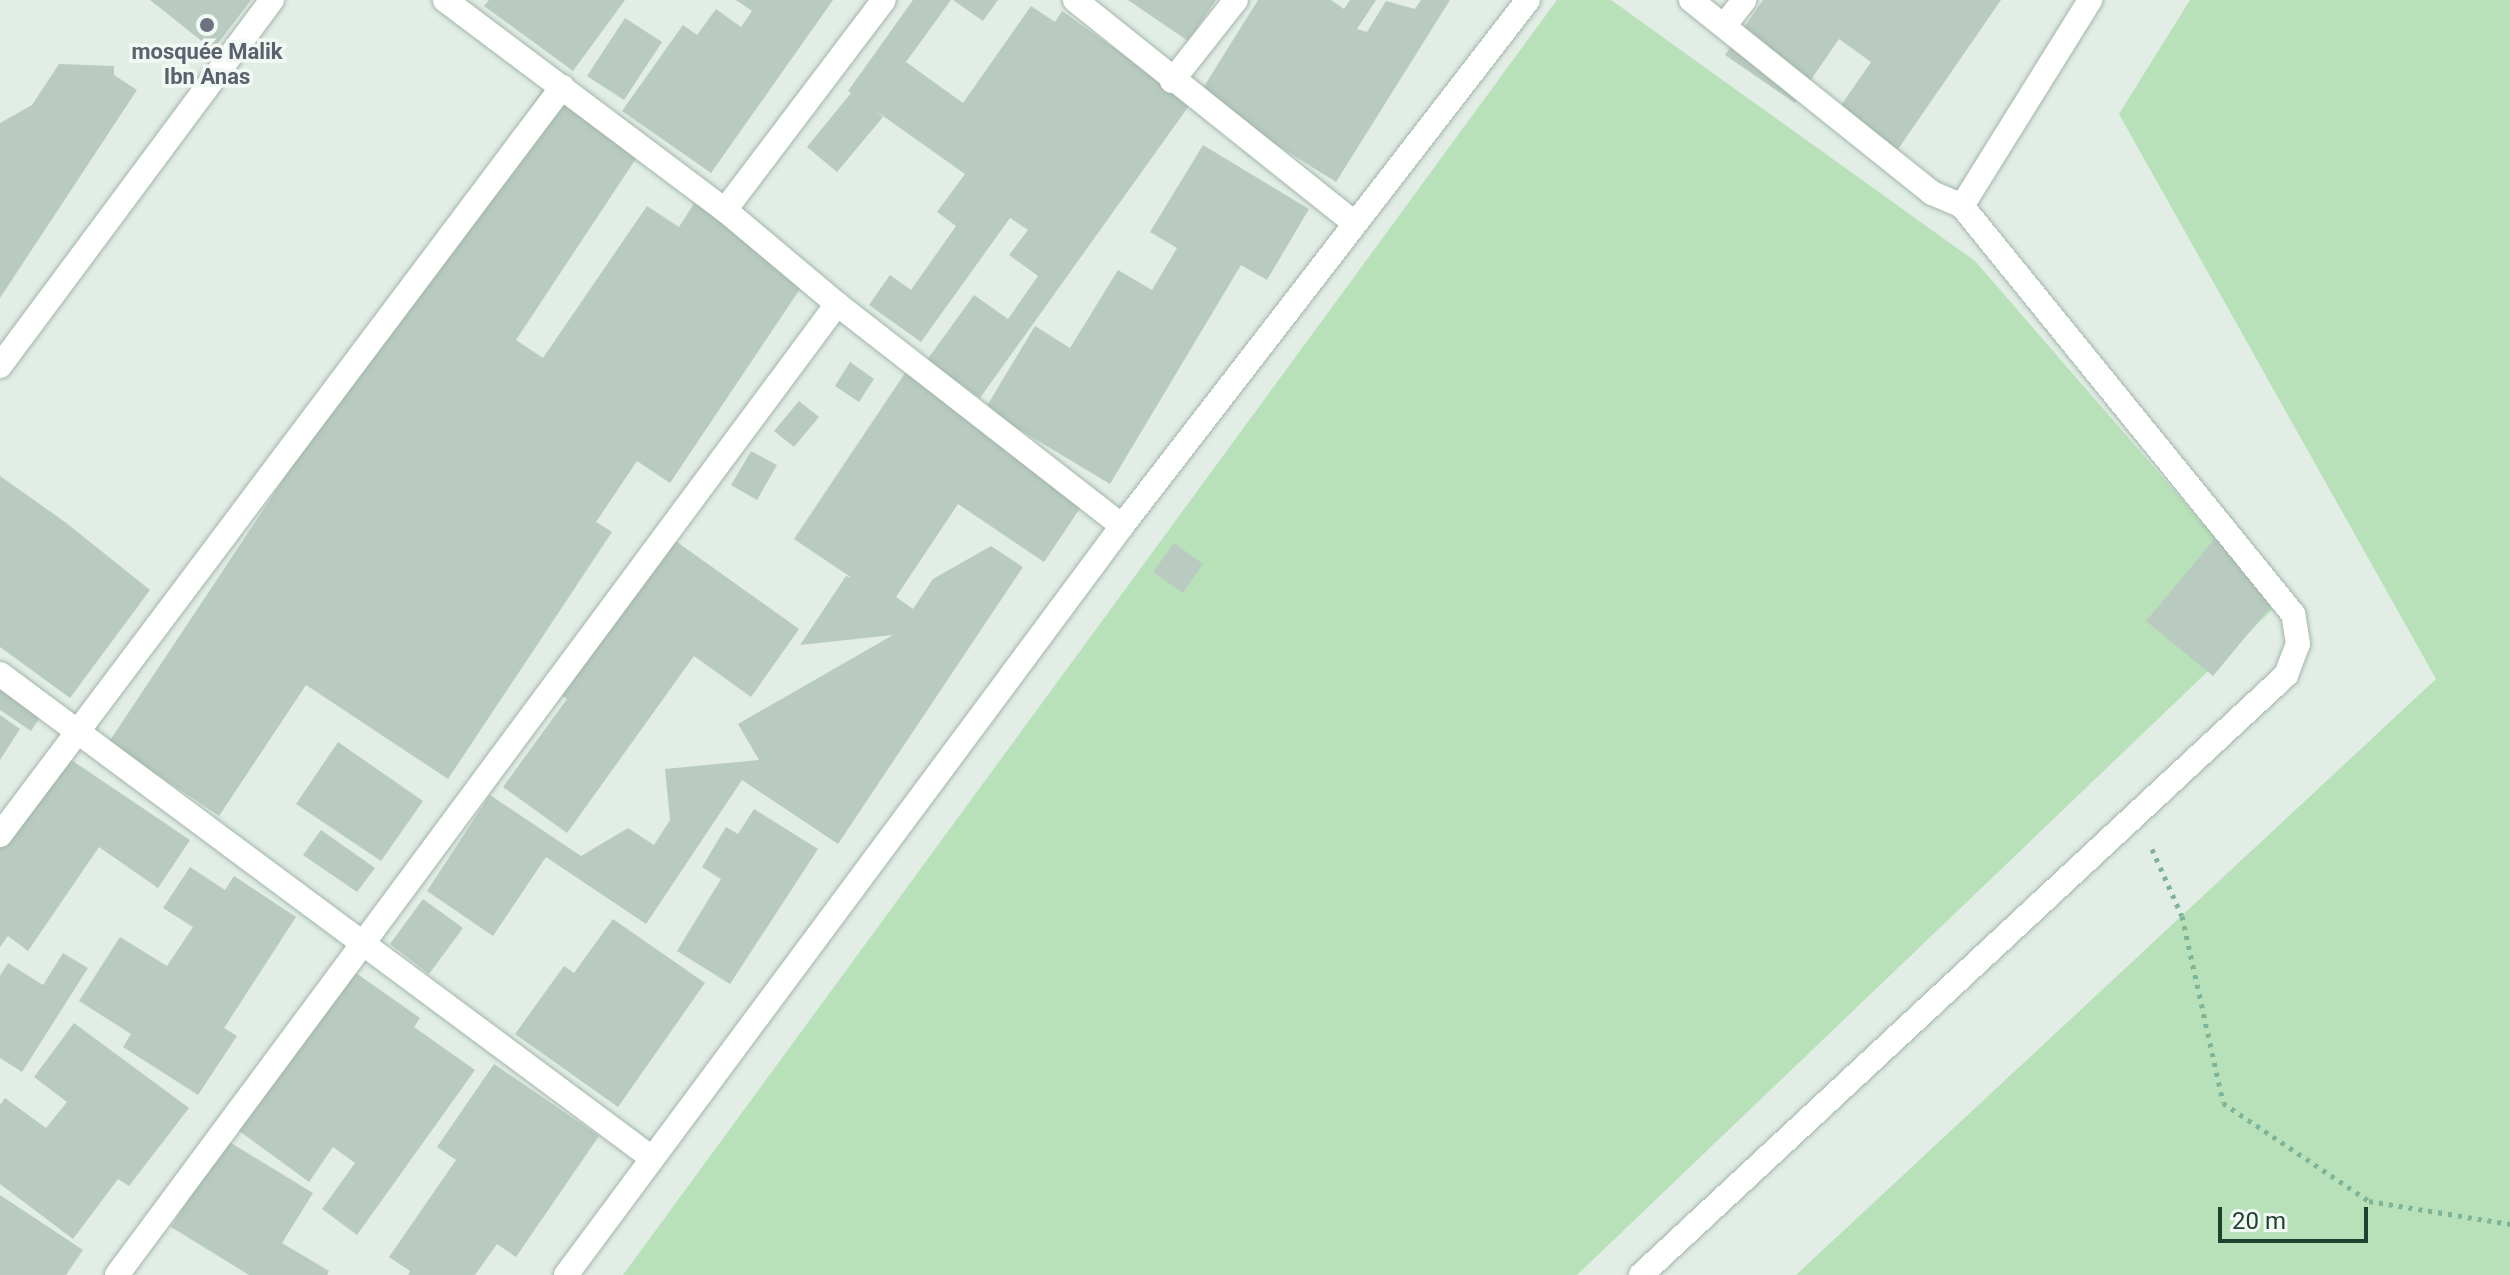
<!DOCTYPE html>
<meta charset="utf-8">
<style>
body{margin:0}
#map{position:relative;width:2510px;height:1275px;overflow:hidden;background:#e1ede5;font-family:Roboto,sans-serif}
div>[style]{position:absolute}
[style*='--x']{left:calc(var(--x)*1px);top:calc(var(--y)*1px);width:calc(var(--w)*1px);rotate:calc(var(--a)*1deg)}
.green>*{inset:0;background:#b8e1b9}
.building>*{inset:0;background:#b9cbc0}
.path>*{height:5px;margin-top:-2.5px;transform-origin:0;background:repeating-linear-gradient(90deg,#7eb497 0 4px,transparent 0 10px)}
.roads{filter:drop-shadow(0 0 2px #a3b6ab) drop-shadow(0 0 2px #a3b6ab)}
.minor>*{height:24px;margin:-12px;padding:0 12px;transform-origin:12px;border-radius:12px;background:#fff}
.dots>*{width:22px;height:22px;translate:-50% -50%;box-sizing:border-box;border:4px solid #f2f9f4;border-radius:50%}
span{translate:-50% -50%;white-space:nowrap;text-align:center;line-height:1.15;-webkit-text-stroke:7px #f2f9f4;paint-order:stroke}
.worship-label{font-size:22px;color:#5b616d;font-weight:700}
.scale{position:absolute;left:2218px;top:1207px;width:150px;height:36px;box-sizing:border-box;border:4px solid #204030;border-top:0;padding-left:10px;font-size:24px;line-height:28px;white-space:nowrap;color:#204030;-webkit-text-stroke:6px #f2f9f4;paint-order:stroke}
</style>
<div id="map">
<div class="green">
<div style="clip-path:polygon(1557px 0,1611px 0,1975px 261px,2275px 607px,1577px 1275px,623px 1275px)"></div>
<div style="clip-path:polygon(2190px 0,2510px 0,2510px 1275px,1796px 1275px,2436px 679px,2119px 114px)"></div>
</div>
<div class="building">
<div style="clip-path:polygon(150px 0,251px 0,213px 50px)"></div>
<div style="clip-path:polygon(489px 0,625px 0,573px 71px,484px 6px)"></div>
<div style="clip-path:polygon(736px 0,833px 0,711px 173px,622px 111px,683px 25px,697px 35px,716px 9px,741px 27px,752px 11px)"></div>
<div style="clip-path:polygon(913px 0,951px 0,906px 62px,963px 103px,1031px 6px,1055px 22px,1062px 11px,1191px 103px,980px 398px,927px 360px,974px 295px,1008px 319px,1038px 276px,1009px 255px,1028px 230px,1010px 218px,921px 342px,869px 305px,890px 275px,911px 290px,956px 226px,937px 212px,965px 174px,876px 111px,883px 117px,837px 172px,807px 147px,851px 93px,848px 91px)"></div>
<div style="clip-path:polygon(953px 0,998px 0,983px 21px)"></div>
<div style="clip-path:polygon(1128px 0,1216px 0,1188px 41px)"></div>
<div style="clip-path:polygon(1258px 0,1331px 0,1344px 9px,1350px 0,1376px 0,1357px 29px,1367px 32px,1386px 1px,1415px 9px,1421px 0,1450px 0,1336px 182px,1198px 96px)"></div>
<div style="clip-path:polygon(1763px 0,2001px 0,1894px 155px,1835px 114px,1871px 62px,1839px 39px,1795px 103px,1725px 55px)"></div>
<div style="clip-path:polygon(625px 18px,662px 42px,624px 100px,587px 76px)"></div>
<div style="clip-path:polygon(59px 64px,114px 66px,114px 75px,137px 90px,0 298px,0 123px,32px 105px)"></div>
<div style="clip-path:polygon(542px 90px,639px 154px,516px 340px,543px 358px,532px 374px,647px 206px,679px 227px,695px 202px,808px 277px,670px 483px,637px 461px,596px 522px,612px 532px,448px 779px,306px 685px,219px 816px,109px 742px)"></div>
<div style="clip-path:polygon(1203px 145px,1309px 209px,1267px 280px,1241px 265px,1110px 484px,985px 409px,1035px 326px,1070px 348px,1118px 270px,1152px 290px,1177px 248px,1150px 232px)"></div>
<div style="clip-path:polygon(850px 362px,874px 379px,859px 402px,835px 386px)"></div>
<div style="clip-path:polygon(905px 373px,1089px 495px,1044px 562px,958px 504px,896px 597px,913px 609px,933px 579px,991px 546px,1023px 567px,838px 844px,742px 780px,646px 924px,546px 857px,493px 936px,427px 891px,490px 795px,581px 856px,628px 828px,654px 845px,670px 820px,665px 769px,759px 760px,738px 724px,893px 635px,800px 645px,846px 576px,852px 578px,794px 539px)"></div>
<div style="clip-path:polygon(799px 401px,819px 417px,794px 447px,774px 431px)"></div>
<div style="clip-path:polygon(751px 451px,777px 465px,757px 500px,731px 485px)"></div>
<div style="clip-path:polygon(0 476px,65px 522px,150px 590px,70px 698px,0 647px)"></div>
<div style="clip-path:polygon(2217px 536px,2283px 592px,2213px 676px,2146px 621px)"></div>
<div style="clip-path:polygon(670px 537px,799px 629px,751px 697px,694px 656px,567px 833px,503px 787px,567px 699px,558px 693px)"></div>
<div style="clip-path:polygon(1174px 543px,1203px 564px,1183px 593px,1153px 572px)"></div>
<div style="clip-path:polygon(0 680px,45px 710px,31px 731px,0 710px)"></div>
<div style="clip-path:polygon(0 715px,20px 729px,0 760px)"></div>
<div style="clip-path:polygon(338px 742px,423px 801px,381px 861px,296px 804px)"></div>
<div style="clip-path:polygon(61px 753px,190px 840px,158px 888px,99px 847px,28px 951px,8px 936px,0 947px,0 842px)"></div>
<div style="clip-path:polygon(754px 809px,818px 849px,730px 984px,677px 951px,721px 879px,702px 867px,726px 827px,738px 834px)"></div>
<div style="clip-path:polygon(321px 830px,375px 868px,357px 892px,303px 855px)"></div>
<div style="clip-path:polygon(190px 867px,225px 890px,234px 876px,296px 917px,224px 1028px,237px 1036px,198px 1095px,123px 1047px,131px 1034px,79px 1001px,120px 937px,167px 966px,193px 927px,163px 908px)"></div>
<div style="clip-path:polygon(423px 899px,463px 928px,429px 974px,390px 944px)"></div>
<div style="clip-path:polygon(613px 919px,705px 983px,618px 1107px,515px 1034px,564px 966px,574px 973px)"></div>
<div style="clip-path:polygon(63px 953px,88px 968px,22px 1072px,0 1058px,0 976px,8px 963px,43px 985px)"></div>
<div style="clip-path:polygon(353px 971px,420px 1018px,414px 1027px,475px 1070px,357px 1235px,322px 1209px,355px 1163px,333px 1147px,309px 1182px,238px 1130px)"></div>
<div style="clip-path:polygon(74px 1023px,189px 1108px,129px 1186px,118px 1179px,73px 1239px,0 1184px,0 1105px,5px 1098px,46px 1128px,67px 1102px,34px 1077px)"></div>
<div style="clip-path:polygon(494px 1064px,599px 1136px,516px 1257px,497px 1244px,475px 1275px,408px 1275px,410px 1271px,389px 1257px,456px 1160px,437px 1147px)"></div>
<div style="clip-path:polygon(226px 1140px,313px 1193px,282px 1243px,329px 1271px,327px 1275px,249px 1275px,171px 1227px)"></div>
<div style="clip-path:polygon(0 1195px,83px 1250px,66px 1275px,0 1275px)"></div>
</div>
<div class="path">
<div style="--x:2152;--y:849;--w:73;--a:65.9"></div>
<div style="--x:2182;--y:916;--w:191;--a:77.6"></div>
<div style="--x:2223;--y:1103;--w:176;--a:33.9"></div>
<div style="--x:2369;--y:1201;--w:143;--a:9.3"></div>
</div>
<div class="roads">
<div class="minor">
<div style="--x:445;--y:0;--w:350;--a:36.9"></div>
<div style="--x:725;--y:210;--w:146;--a:40"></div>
<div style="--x:837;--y:304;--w:361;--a:37.9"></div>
<div style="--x:1075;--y:0;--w:356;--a:38.6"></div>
<div style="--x:1691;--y:0;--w:309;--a:38.7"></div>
<div style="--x:1932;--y:193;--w:33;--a:23"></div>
<div style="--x:1724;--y:26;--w:33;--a:-52"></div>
<div style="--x:1172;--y:81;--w:103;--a:-51.7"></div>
<div style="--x:725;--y:210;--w:263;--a:-52.9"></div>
<div style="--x:0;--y:366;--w:456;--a:-53.4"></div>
<div style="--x:0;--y:674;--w:812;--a:36.59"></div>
<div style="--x:0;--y:835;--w:936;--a:-53.08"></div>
<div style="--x:117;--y:1275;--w:1209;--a:-53.44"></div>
<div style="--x:566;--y:1275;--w:933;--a:-53.41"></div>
<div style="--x:1122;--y:526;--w:664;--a:-52.34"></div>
<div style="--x:1641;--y:1275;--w:881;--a:-42.93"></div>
<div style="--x:2286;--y:675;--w:33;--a:-69"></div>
<div style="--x:2298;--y:644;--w:30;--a:-99"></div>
<div style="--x:2293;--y:614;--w:525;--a:-129.05"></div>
<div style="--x:1962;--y:206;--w:243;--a:-58.1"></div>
</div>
</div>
<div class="dots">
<div style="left:207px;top:25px;background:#6b7280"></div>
</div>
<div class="worship-label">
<span style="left:207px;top:64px">mosquée Malik<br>Ibn Anas</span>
</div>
<div class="scale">20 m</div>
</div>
